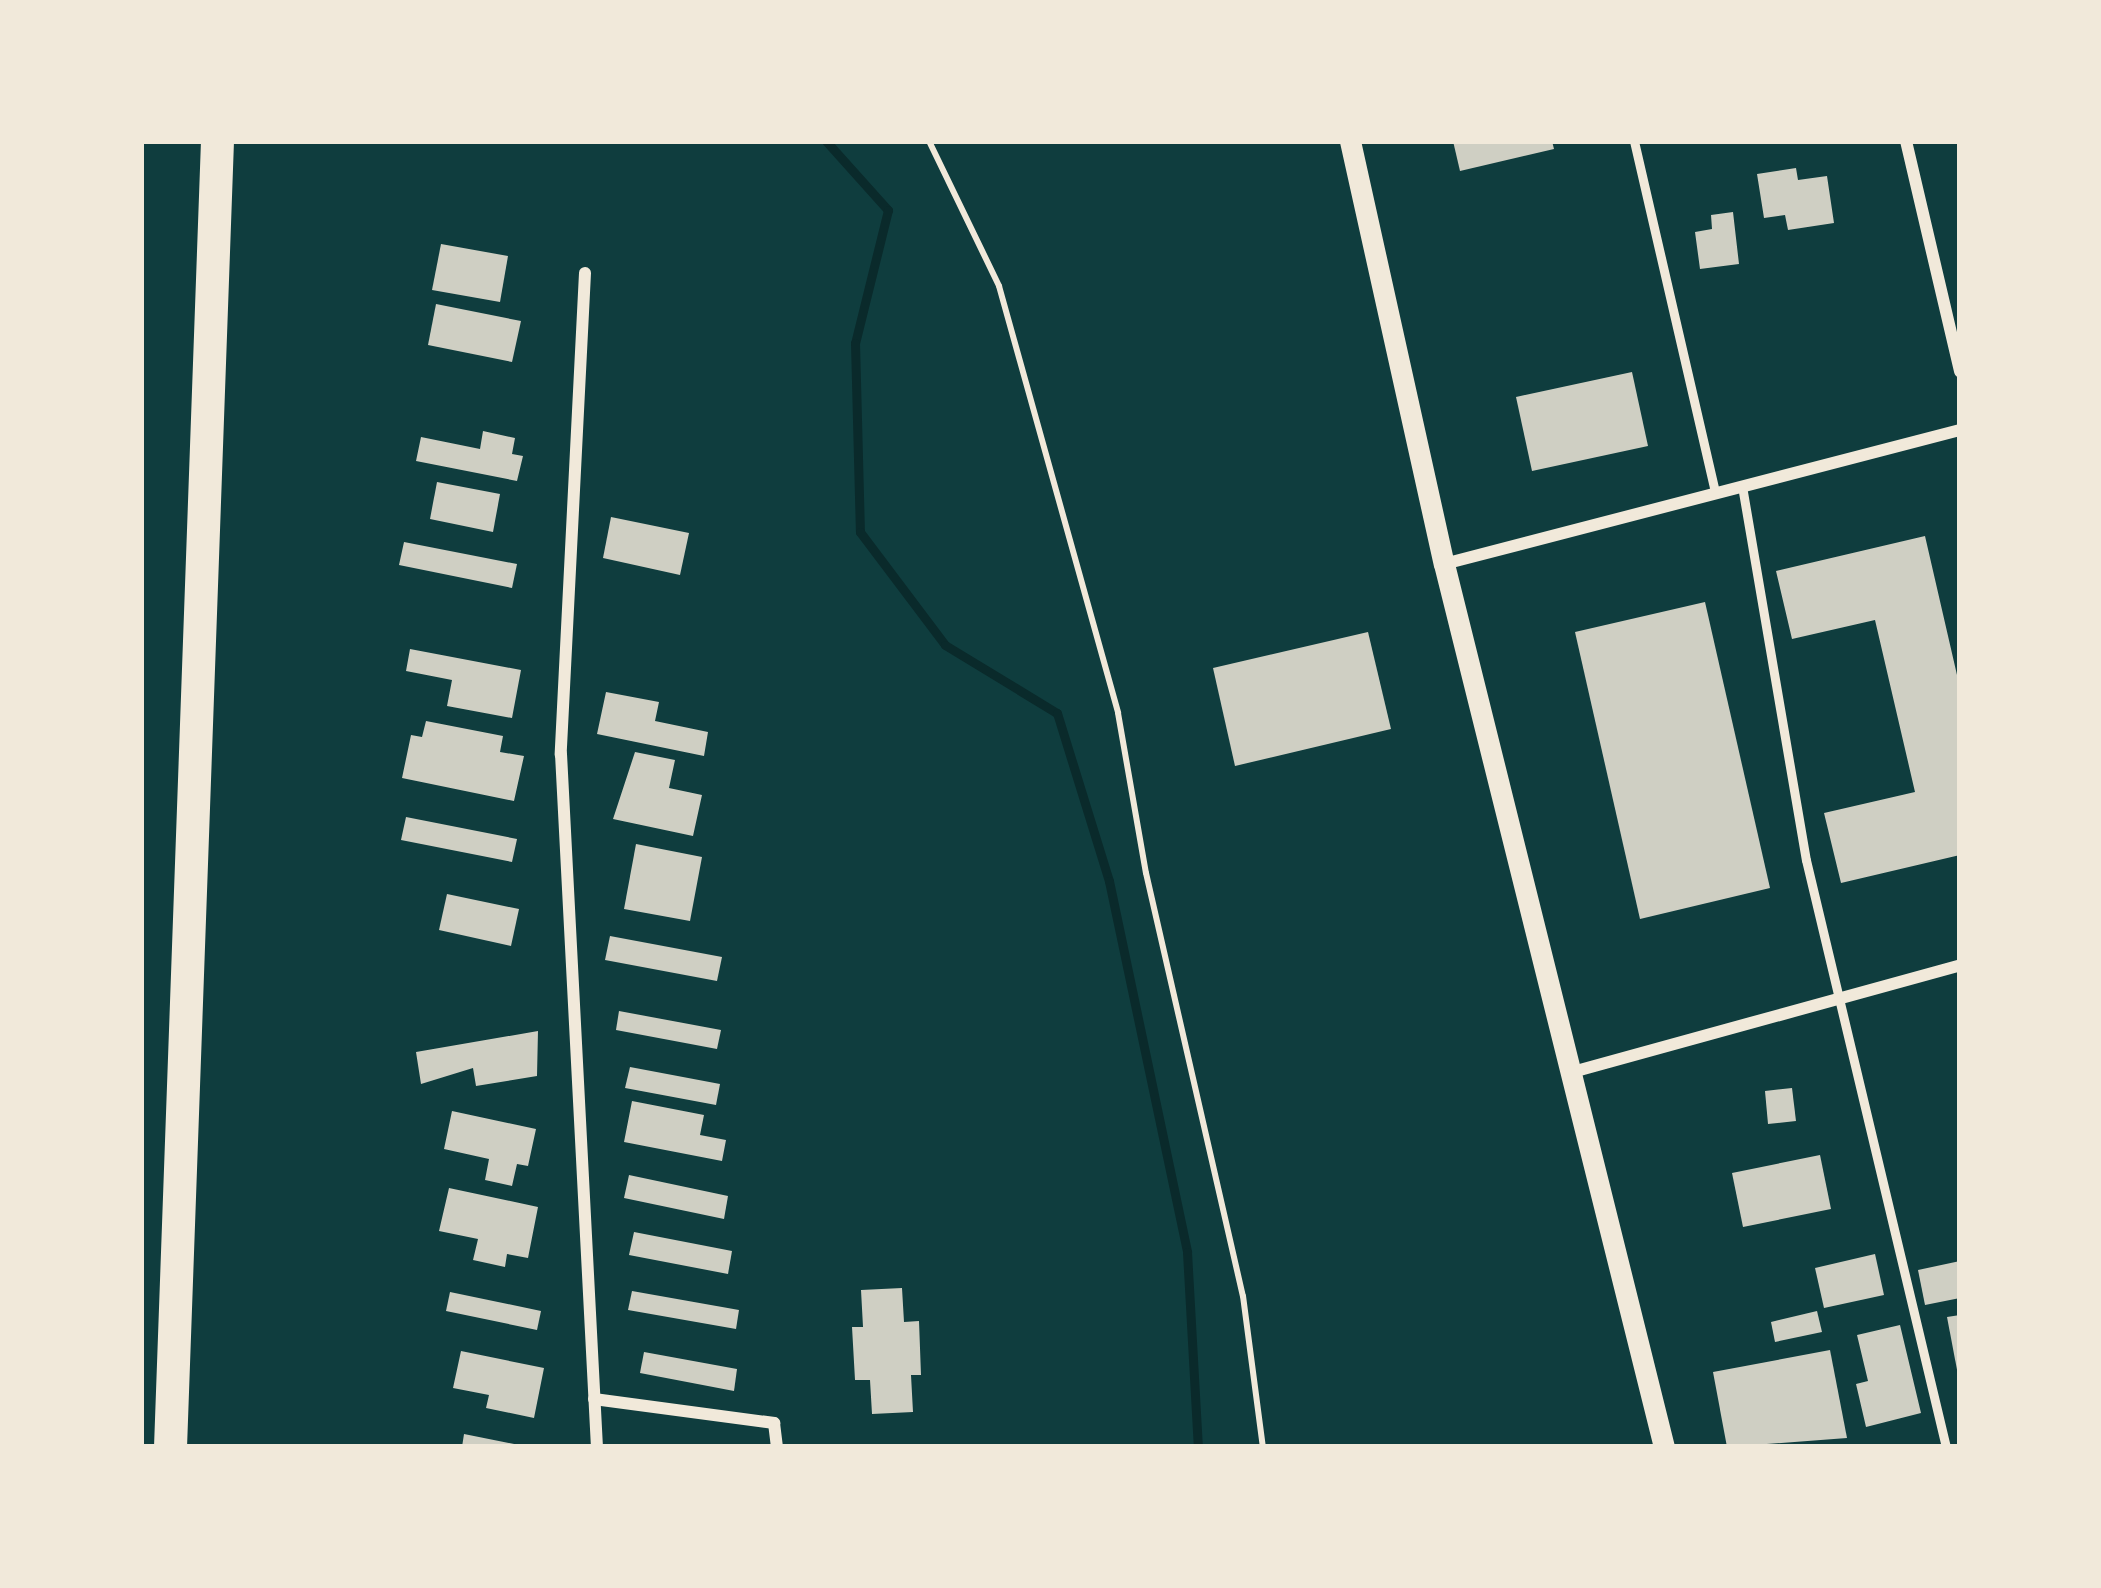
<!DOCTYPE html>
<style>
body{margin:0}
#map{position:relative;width:2101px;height:1588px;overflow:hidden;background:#0f3d3e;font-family:Lora,serif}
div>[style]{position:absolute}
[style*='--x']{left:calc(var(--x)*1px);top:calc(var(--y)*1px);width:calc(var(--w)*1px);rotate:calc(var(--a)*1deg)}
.stream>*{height:9px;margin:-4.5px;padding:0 4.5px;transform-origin:4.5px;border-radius:4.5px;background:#0a2a2b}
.building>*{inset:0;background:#cfcfc3}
.path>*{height:6px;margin:-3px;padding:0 3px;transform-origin:3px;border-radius:3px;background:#f1e9da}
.service>*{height:9px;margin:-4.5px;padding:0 4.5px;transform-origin:4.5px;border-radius:4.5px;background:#f1e9da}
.minor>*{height:12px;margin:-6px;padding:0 6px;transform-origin:6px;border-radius:6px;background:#f1e9da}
.tertiary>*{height:21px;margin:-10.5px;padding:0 10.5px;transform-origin:10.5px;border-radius:10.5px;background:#f1e9da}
.motorway>*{height:33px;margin:-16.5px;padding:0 16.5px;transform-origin:16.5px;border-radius:16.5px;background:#f1e9da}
span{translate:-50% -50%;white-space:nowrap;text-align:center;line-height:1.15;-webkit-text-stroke:10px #f1e9da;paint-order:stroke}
.frame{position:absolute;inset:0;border:144px solid #f1e9da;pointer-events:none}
</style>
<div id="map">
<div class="stream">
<div style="--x:826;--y:141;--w:93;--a:48.1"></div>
<div style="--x:888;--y:210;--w:137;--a:103.9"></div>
<div style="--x:855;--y:343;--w:189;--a:88.5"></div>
<div style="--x:860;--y:532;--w:141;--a:53"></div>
<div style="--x:945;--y:645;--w:131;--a:31.3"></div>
<div style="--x:1057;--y:713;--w:176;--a:72.8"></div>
<div style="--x:1109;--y:881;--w:379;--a:78.1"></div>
<div style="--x:1187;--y:1252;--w:195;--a:86.8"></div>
</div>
<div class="building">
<div style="clip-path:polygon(1453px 141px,1552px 141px,1554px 149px,1460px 171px)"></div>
<div style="clip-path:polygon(1796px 168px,1798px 180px,1827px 176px,1834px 223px,1788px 230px,1785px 215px,1764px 218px,1757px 174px)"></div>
<div style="clip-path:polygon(1733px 212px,1739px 264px,1700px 269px,1695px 232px,1712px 229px,1711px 215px)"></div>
<div style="clip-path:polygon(441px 244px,508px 256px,500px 302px,432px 290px)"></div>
<div style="clip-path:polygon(436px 304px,521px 321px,512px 362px,428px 345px)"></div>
<div style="clip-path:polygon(1632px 372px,1648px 446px,1532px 471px,1516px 397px)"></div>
<div style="clip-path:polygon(483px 431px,515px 438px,512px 454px,523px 456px,517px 481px,416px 461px,421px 437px,480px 449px)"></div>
<div style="clip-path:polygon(437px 482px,500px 494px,493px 532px,430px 519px)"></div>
<div style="clip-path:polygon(611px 517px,689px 533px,680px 575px,603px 558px)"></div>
<div style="clip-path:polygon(1925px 536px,1960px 688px,1960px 855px,1841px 883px,1824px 813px,1915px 792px,1875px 620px,1792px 639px,1776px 571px)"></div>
<div style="clip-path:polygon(404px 542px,517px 564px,512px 588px,399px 565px)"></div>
<div style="clip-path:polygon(1705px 602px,1770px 888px,1640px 919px,1575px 632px)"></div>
<div style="clip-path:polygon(1368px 632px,1391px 729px,1235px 766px,1213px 668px)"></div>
<div style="clip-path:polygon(410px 649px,521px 670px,512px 718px,447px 706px,452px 680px,406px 671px)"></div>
<div style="clip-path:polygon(606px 692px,659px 702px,655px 721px,708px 732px,704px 756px,597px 734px)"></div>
<div style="clip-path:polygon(426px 721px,503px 736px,500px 752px,524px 756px,514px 801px,402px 778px,411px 735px,422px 737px)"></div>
<div style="clip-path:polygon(635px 752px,675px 760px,669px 788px,702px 795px,693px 836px,613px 819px)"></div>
<div style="clip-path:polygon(406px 817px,517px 839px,512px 862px,401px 840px)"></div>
<div style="clip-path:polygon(636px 844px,702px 857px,690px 921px,624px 909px)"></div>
<div style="clip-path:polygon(447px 894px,519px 909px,511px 946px,439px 930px)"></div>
<div style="clip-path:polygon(610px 936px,722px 957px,717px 981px,605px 960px)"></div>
<div style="clip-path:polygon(619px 1011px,721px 1030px,717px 1049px,616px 1030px)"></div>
<div style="clip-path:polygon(538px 1031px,537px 1076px,476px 1086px,473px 1068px,421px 1084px,416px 1052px)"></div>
<div style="clip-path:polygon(630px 1067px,720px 1084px,716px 1105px,625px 1088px)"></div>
<div style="clip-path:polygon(1792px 1088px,1796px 1121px,1768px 1124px,1765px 1091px)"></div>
<div style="clip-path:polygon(632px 1101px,704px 1115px,700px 1135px,726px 1140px,722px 1161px,624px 1142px)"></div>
<div style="clip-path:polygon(452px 1111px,536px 1129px,528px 1166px,517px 1164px,512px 1186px,485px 1180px,489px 1159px,444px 1149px)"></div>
<div style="clip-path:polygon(1820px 1155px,1831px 1209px,1743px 1227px,1732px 1173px)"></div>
<div style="clip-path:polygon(629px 1175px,728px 1196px,724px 1219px,624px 1198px)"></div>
<div style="clip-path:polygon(449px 1188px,538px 1207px,528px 1258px,507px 1254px,505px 1267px,473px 1260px,478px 1239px,439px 1231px)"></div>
<div style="clip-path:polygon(634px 1232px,732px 1251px,728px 1274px,629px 1255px)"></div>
<div style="clip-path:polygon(1875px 1254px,1884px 1295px,1824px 1308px,1815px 1268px)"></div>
<div style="clip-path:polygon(1960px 1261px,1960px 1298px,1925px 1305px,1918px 1270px)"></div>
<div style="clip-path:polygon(902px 1288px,904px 1322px,919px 1321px,921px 1375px,911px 1375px,913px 1412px,872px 1414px,870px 1380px,855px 1380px,852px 1327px,863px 1327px,861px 1290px)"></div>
<div style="clip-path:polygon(632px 1291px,739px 1310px,736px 1329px,628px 1310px)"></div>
<div style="clip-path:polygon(450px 1292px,541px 1311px,537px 1330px,446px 1311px)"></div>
<div style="clip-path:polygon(1817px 1311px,1822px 1332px,1775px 1342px,1771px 1322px)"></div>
<div style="clip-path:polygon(1960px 1315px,1960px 1375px,1958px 1375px,1947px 1317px)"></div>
<div style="clip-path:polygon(1900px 1325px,1921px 1413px,1866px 1427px,1856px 1384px,1868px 1381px,1857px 1335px)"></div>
<div style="clip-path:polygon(1830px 1350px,1847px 1438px,1727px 1447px,1713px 1372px)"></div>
<div style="clip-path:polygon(461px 1351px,544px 1368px,534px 1418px,486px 1408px,489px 1395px,453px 1388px)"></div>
<div style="clip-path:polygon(644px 1352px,737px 1369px,734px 1391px,640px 1373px)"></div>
<div style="clip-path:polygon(464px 1434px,519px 1445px,519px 1447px,462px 1447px)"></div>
</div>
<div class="path">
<div style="--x:929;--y:141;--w:161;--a:64.2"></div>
<div style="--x:999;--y:286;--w:443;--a:74.4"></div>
<div style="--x:1118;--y:713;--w:162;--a:80.1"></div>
<div style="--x:1146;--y:873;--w:434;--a:77.1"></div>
<div style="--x:1243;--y:1296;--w:152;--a:82.5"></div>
</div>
<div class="service">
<div style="--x:1634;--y:141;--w:361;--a:77"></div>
<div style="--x:1742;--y:486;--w:379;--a:80.3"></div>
<div style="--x:1806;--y:860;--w:603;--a:76.59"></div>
</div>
<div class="minor">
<div style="--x:1906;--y:141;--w:237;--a:76.8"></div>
<div style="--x:585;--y:273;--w:482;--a:92.9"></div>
<div style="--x:561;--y:754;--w:694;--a:87.03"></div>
<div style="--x:1444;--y:564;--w:533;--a:-14.56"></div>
<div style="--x:1569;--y:1073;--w:406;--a:-15.4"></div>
<div style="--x:594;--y:1399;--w:182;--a:7.6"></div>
<div style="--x:774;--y:1423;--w:24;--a:83"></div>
</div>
<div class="tertiary">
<div style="--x:1350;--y:141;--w:433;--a:77.5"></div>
<div style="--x:1444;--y:564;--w:910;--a:76.01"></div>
</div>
<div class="motorway">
<div style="--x:170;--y:1447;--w:1307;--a:-87.94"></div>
</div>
<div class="frame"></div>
</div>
